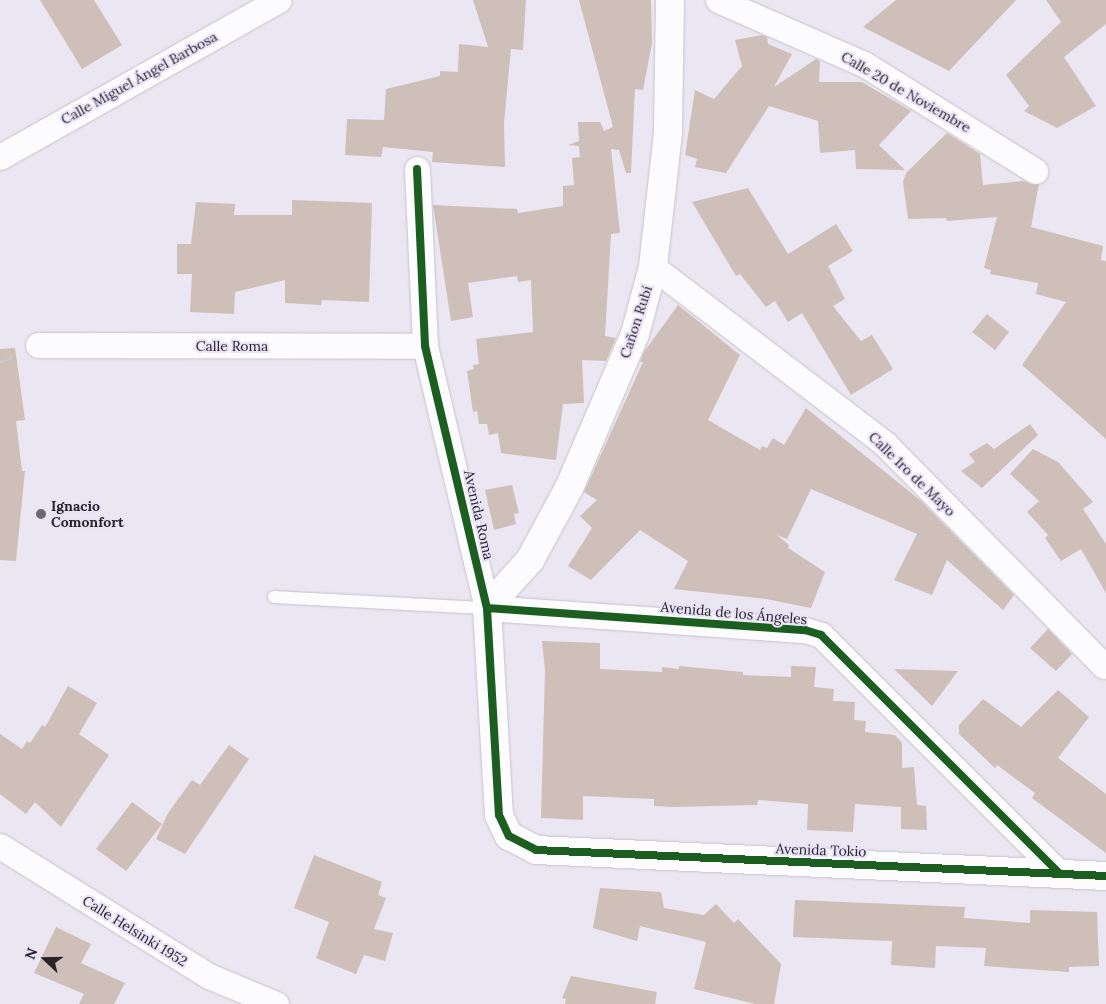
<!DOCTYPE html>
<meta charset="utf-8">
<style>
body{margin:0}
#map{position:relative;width:1106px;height:1004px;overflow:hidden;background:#ebe7f2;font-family:Lora,serif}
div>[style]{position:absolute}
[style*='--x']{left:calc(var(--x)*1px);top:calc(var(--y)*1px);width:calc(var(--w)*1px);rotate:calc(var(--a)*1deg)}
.building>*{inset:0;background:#cebfb8}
.path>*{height:3px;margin-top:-1.5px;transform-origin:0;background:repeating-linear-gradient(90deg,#cbc9cc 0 5px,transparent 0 7.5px)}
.roads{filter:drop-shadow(0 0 1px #c6c2cb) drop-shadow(0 0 1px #c6c2cb)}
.lane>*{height:12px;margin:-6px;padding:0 6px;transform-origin:6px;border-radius:6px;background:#fcfbfd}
.street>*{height:25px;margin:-12.5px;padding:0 12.5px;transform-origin:12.5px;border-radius:12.5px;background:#fcfbfd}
.secondary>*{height:28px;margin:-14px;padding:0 14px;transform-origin:14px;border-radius:14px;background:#fcfbfd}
.cycleway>*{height:8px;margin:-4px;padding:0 4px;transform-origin:4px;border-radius:4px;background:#1b5e20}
.dots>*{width:14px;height:14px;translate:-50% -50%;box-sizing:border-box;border:2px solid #eae2f7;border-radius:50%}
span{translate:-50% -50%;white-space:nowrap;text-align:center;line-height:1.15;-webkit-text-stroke:4px #eae2f7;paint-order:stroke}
.street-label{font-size:14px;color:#27242b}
.poi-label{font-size:14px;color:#27242b;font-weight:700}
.left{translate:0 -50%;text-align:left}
.north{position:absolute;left:20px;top:934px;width:50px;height:50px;-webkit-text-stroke:4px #eae2f7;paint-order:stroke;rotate:291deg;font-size:14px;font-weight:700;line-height:20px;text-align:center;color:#27242b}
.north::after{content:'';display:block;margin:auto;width:18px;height:22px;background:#27242b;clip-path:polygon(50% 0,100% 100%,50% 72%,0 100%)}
</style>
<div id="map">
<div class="building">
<div style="clip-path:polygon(40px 0,94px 0,122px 45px,82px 69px)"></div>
<div style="clip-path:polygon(473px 0,526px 0,523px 50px,511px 49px,504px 123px,505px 167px,432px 162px,433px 152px,383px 147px,381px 157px,345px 155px,347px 119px,384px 120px,386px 89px,440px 76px,440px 71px,458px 72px,459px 44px,488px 47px)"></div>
<div style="clip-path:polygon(579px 0,651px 0,652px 43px,643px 90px,635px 89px,631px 173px,626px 173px,619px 150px,611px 149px,620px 233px,611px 234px,605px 336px,616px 338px,606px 361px,582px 360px,584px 403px,563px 404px,556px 460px,501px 453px,498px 433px,489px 435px,487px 424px,479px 424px,477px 411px,473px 412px,467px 371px,474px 369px,473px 365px,479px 364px,476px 339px,533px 332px,531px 280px,518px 282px,517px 276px,468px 283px,473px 317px,451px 321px,433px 205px,517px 209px,518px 213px,563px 206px,563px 186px,574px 185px,572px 158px,580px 157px,579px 146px,568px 145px,579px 141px,578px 122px,600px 122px,604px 131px,613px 127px)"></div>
<div style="clip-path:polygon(896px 0,1016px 0,949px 71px,863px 27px)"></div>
<div style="clip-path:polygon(1046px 0,1106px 0,1106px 24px,1064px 57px,1096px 106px,1057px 128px,1024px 111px,1029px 106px,1006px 75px,1061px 22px)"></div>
<div style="clip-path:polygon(762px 35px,767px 37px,768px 44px,792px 54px,774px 87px,816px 59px,820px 61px,819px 82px,862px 82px,911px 111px,879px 145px,905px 170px,856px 169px,855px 150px,820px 153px,818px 121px,769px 106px,726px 173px,695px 167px,697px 159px,685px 155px,695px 90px,714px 99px,742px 66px,735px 40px)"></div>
<div style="clip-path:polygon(947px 133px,980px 154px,983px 185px,1023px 181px,1039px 184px,1031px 227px,1103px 246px,1101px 260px,1106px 261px,1106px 439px,1022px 365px,1066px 302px,1036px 294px,1038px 283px,990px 274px,991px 270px,984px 268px,997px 217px,947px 221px,946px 218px,908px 219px,903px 182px,906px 173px)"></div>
<div style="clip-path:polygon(748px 188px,788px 254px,836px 224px,853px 251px,828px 266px,845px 299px,833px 306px,861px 341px,872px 335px,893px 369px,851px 395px,802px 313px,788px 322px,775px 301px,766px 307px,740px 274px,736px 276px,692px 202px)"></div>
<div style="clip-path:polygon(292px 200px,372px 203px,369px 302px,322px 300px,321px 305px,285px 303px,285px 280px,235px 292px,234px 314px,190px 312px,192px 274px,177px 274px,177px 244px,191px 244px,196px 202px,235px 204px,234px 215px,292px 215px)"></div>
<div style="clip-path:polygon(678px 305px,740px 355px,708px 420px,760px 450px,762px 446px,767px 448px,773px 438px,784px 445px,806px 408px,921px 501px,1014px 595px,1003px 610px,947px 560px,932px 595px,894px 580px,917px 534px,811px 489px,787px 539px,777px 535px,789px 545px,788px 548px,825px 572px,811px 608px,766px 599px,674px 589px,688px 561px,640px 530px,591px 580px,568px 566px,592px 528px,580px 516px,597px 500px,584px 492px,643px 362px,640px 362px,644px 352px)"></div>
<div style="clip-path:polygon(987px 314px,1009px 332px,995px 350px,972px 332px)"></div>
<div style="clip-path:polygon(15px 348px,25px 420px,16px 421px,22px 471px,25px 471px,16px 561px,0 560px,0 349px)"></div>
<div style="clip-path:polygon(1030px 424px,1038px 435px,982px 488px,961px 471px,975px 462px,969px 454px,987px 443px,994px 449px)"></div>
<div style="clip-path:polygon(1033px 449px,1058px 462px,1093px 502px,1083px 509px,1106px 544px,1106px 593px,1081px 549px,1061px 561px,1045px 538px,1048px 535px,1027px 512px,1039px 501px,1010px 474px)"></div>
<div style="clip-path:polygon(512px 485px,519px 513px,514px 514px,516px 524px,494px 530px,485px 490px)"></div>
<div style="clip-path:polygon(1048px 629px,1072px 654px,1056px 671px,1030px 648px)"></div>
<div style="clip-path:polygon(542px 641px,600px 643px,600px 669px,662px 672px,662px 667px,679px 669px,679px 666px,743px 672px,743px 675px,791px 677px,791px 666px,816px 667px,814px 687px,834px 689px,833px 701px,855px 702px,854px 720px,866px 721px,865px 732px,895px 735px,902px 743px,902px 768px,914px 767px,917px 805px,926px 806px,927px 830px,901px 829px,901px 807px,855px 804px,853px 832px,807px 830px,808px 804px,758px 800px,757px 805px,672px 807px,654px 806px,654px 799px,583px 796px,583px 820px,541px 818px,545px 670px)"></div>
<div style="clip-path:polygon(894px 669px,958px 671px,932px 706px)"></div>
<div style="clip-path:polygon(68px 686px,97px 703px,79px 734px,109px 755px,61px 827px,35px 802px,26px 814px,0 794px,0 734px,22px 749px,27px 741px,30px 743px,42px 725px,45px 727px)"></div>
<div style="clip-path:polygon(1058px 690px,1089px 717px,1058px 758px,1106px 794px,1106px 853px,1032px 798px,1035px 793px,997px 765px,995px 768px,959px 734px,959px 725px,983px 699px,1021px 727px)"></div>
<div style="clip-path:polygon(229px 745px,249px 759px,185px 854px,156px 839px,168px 813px,192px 780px,200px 785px)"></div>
<div style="clip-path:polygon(132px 802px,162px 824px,126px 871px,96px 849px)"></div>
<div style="clip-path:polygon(314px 855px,382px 882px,378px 895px,386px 898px,374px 929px,393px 933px,385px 961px,364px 955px,356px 974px,316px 958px,329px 922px,294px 908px)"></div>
<div style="clip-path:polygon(600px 888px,661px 892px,664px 908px,704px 915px,716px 904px,734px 923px,738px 919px,781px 964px,774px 1004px,755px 1004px,694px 989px,706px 942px,640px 926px,637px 941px,593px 928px)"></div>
<div style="clip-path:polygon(795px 900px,965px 907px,964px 918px,1030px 923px,1030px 910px,1097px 912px,1099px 966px,1069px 967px,1069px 972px,984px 966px,986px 948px,936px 946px,935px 968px,891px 965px,892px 941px,793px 937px)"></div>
<div style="clip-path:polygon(56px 927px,91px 944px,81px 963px,125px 983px,114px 1004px,79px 1004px,84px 994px,34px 973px)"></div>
<div style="clip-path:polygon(571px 976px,657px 992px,655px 1004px,565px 1004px,566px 999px,562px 998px)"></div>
</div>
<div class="path">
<div style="--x:0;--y:362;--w:14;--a:-21"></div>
</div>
<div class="roads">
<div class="lane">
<div style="--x:274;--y:597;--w:213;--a:3"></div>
</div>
<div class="street">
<div style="--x:718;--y:0;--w:159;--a:23.7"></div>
<div style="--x:864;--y:64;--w:202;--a:32"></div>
<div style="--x:0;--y:157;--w:320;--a:-29.4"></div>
<div style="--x:417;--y:169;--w:177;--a:87.4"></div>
<div style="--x:425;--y:346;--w:269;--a:76.7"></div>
<div style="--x:487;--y:608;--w:319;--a:4"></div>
<div style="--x:805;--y:630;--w:17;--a:17"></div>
<div style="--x:821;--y:635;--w:337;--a:45"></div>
<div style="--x:653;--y:267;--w:292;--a:37.3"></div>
<div style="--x:885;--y:444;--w:312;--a:45.4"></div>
<div style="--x:38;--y:345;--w:387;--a:0.1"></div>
<div style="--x:0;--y:846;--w:246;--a:31.9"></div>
<div style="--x:209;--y:976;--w:73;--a:22.7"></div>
</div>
<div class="secondary">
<div style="--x:670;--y:0;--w:133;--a:90.9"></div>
<div style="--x:668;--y:133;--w:135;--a:96.4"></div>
<div style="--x:653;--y:267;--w:69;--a:105"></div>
<div style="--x:635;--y:334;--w:168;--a:113.2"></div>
<div style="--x:569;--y:488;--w:82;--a:118.4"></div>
<div style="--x:530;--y:560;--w:64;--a:131.9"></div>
<div style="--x:487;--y:608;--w:207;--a:86.7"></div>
<div style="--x:499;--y:815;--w:23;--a:65"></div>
<div style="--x:509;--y:836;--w:30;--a:27"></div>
<div style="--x:536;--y:850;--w:571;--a:2.61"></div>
</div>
</div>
<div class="cycleway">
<div style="--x:417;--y:169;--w:177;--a:87.4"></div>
<div style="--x:425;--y:346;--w:269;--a:76.7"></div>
<div style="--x:487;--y:608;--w:207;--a:86.7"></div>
<div style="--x:499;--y:815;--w:23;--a:65"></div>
<div style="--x:509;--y:836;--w:30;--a:27"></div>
<div style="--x:536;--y:850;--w:571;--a:2.61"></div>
<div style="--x:487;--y:608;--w:319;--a:4"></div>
<div style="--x:805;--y:630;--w:17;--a:17"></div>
<div style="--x:821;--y:635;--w:337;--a:45"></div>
</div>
<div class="dots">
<div style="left:41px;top:514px;background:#6c6871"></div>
</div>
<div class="street-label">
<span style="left:139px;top:78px;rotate:-29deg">Calle Miguel Ángel Barbosa</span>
<span style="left:906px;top:92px;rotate:30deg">Calle 20 de Noviembre</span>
<span style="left:636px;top:322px;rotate:-72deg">Cañon Rubí</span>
<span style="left:232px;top:346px">Calle Roma</span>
<span style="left:912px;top:474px;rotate:44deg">Calle 1ro de Mayo</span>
<span style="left:479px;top:515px;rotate:77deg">Avenida Roma</span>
<span style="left:734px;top:613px;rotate:5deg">Avenida de los Ángeles</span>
<span style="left:821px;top:850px;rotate:2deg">Avenida Tokio</span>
<span style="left:135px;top:931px;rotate:32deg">Calle Helsinki 1952</span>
</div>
<div class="poi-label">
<span class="left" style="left:51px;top:514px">Ignacio<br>Comonfort</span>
</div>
<div class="north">N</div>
</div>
